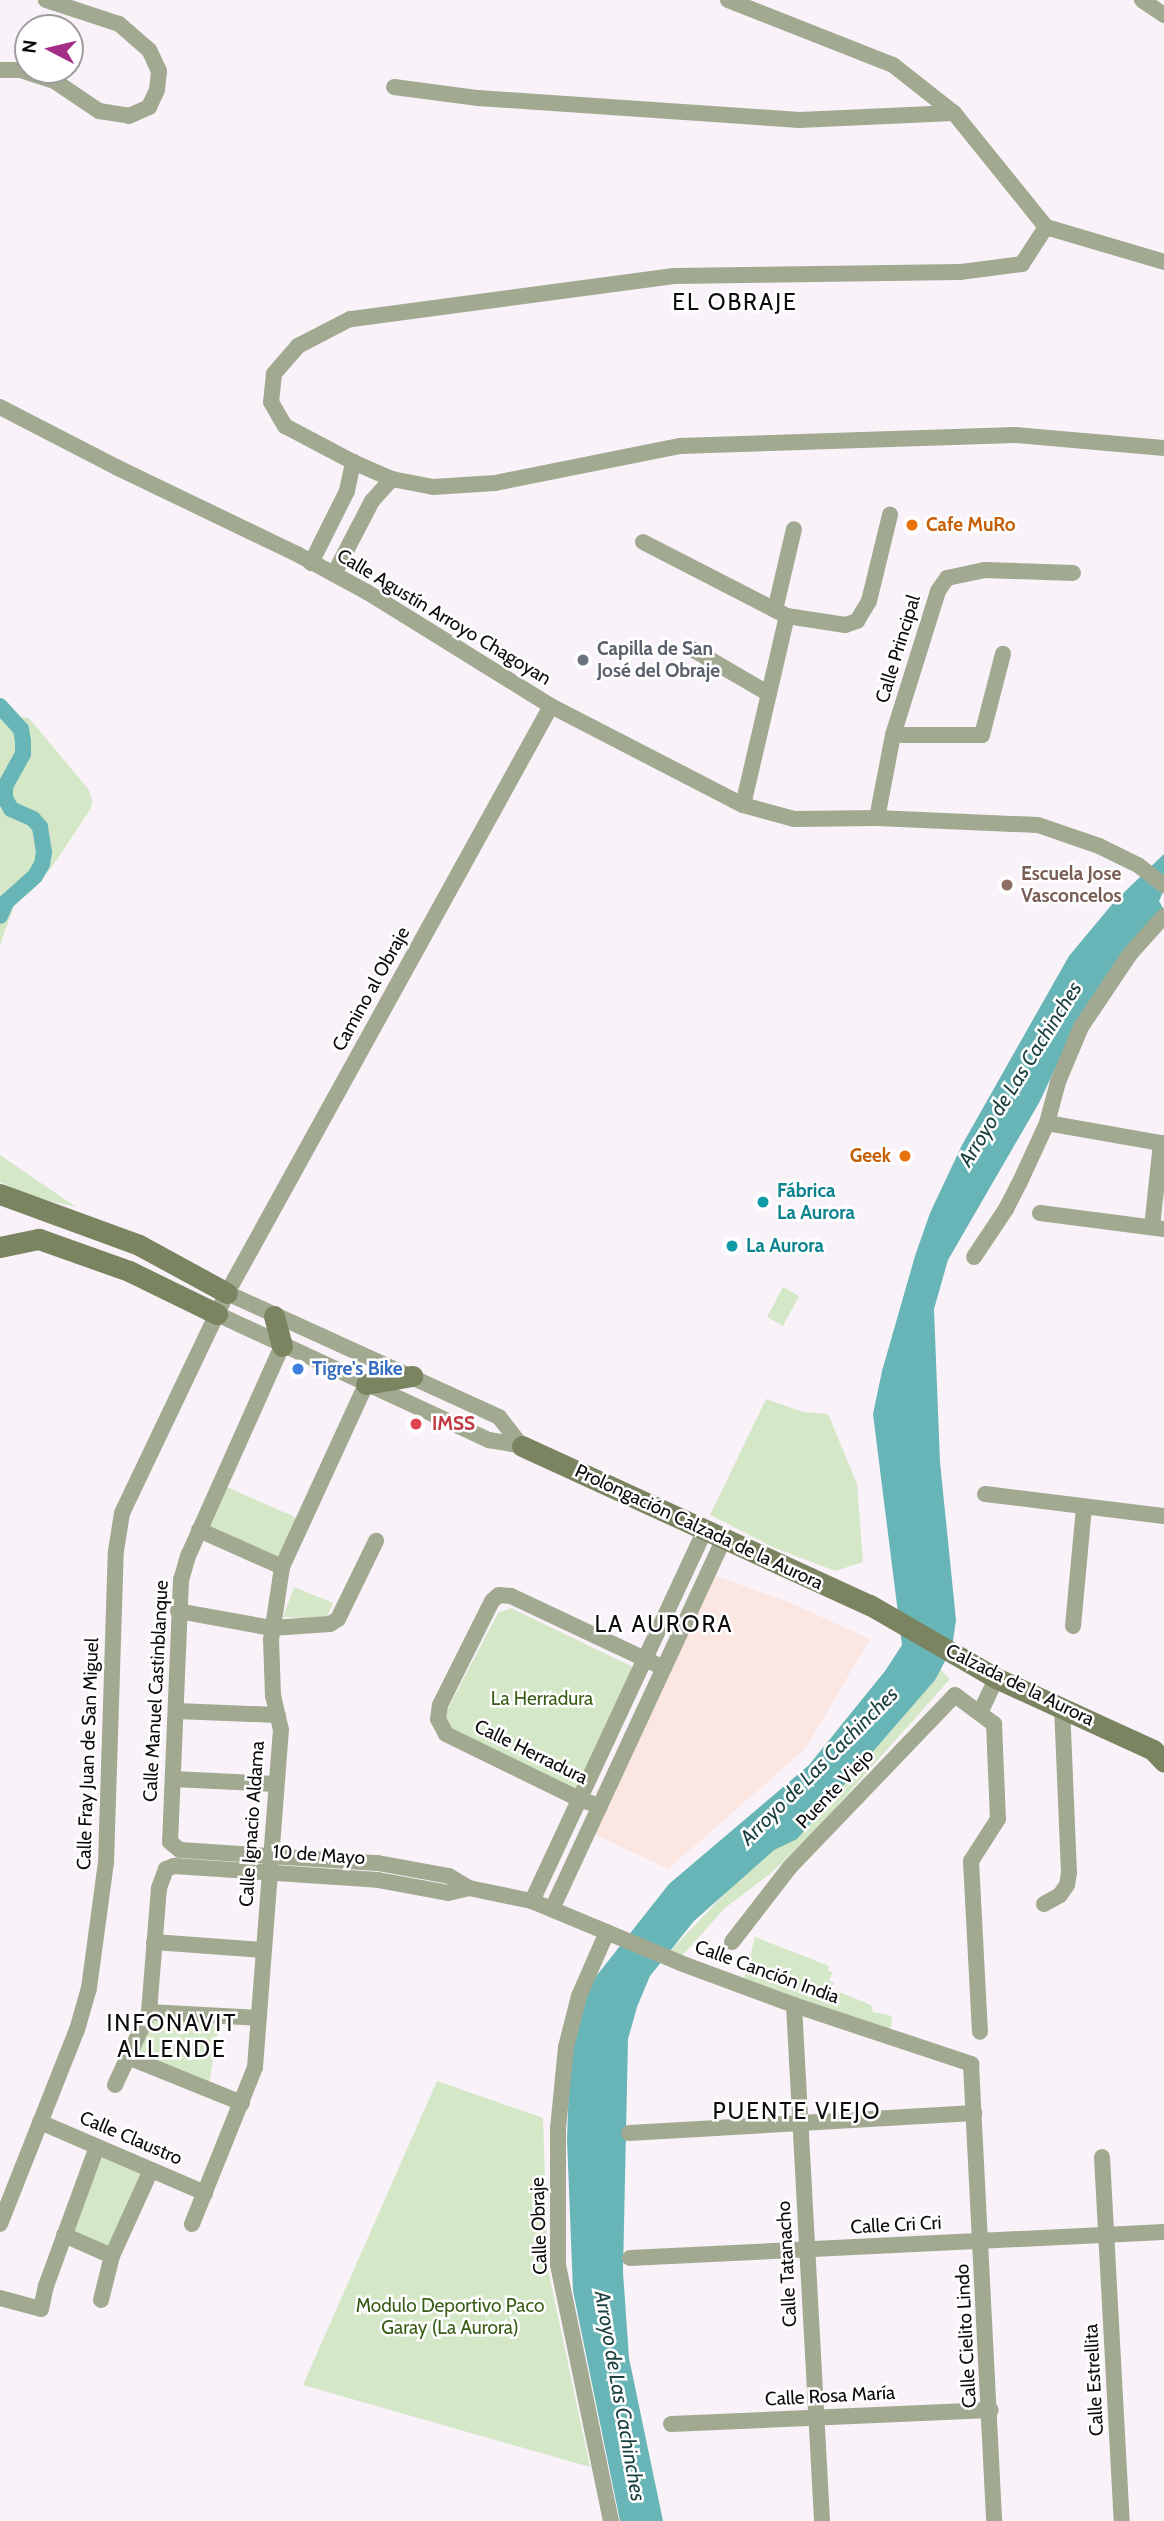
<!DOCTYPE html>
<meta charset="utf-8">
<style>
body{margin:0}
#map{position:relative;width:1164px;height:2521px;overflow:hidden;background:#f9f3f9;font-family:Cabin,sans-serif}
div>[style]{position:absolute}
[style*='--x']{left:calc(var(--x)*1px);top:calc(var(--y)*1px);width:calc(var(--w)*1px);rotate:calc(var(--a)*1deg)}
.education>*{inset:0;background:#fbe6e2}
.green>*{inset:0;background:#d4e7c7}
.water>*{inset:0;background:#68b5b7}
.canal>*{height:16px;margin:-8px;padding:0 8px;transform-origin:8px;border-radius:8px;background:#68b5b7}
.minor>*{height:16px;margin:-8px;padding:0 8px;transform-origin:8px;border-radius:8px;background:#a2a991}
.secondary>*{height:21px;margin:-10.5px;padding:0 10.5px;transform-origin:10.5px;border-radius:10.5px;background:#7b8461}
.dots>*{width:19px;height:19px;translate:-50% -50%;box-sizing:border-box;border:4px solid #fff;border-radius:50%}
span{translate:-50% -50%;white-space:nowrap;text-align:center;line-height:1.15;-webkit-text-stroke:5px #fff;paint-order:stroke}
.food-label{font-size:19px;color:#c56008;font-weight:700}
.left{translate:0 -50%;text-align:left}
.right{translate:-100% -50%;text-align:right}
.street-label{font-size:19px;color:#0d0b0d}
.worship-label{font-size:19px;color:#5b616d;font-weight:700}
.education-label{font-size:19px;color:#785e54;font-weight:700}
.culture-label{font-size:19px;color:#0d838f;font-weight:700}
.shop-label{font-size:19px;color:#366cbe;font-weight:700}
.health-label{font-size:19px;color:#be3a42;font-weight:700}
.park-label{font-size:19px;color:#395d16}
.water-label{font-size:21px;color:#1a3f40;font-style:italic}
.quarter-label{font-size:23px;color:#0d0b0d;letter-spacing:2px}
.north{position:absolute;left:14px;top:14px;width:70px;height:70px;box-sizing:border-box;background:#fff;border:2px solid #9e9d9e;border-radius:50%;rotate:277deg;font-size:19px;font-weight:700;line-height:28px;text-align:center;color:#0d0b0d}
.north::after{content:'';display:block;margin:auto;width:24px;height:32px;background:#a32e88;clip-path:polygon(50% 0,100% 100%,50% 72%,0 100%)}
</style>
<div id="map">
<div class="education">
<div style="clip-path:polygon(714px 1575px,791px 1603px,870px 1639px,805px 1749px,668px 1869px,594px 1834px)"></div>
</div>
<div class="green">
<div style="clip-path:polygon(0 698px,21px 717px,29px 718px,89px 790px,92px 800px,91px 808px,56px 861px,38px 885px,14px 906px,0 945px)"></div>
<div style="clip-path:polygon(0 1155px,76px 1207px,29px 1196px,0 1182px)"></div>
<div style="clip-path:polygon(783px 1287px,799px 1296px,783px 1326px,767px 1317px)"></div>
<div style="clip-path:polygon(766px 1399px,803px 1412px,828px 1414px,857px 1484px,863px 1562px,835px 1571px,775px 1548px,710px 1515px)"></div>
<div style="clip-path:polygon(220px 1484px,297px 1518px,282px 1567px,199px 1530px)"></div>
<div style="clip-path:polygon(294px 1587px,333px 1603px,326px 1619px,283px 1617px)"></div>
<div style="clip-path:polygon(511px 1608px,637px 1669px,576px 1792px,450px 1727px,445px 1714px,498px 1613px)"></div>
<div style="clip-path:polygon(940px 1669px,950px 1679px,813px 1833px,770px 1874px,725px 1908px,681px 1957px,670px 1951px)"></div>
<div style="clip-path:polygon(755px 1937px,829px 1966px,828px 1971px,833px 1972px,829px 1980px,834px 1983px,832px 1989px,871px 2005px,873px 2012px,892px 2016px,891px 2027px,885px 2033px,743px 1983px)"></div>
<div style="clip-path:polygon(151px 2018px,219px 2025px,209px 2084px,130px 2054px)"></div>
<div style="clip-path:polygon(437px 2081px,543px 2118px,548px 2269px,590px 2467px,303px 2385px)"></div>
<div style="clip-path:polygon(99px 2152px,142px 2171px,107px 2254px,65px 2232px)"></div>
</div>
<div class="water">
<div style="clip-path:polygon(1164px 854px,1164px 890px,1159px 901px,1164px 910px,1067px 1043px,1040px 1101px,948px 1260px,934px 1309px,940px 1462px,956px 1620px,952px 1648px,935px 1680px,797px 1839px,774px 1850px,694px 1921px,650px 1976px,637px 2007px,628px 2039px,623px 2272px,629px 2358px,663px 2521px,620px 2521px,573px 2291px,567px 2140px,570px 2053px,590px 1984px,669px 1884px,809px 1765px,885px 1671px,902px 1645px,873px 1414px,882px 1371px,915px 1256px,930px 1213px,962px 1145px,1069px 956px,1114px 902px)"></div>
</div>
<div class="canal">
<div style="--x:0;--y:706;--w:31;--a:48"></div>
<div style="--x:21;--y:729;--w:13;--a:81"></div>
<div style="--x:23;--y:742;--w:12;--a:90"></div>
<div style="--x:23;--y:754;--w:38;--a:119"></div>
<div style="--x:5;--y:787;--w:11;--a:90"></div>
<div style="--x:5;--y:798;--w:13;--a:61"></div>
<div style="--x:11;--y:809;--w:24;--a:24"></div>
<div style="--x:33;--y:819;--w:11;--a:49"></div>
<div style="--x:40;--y:827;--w:25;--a:81"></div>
<div style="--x:44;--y:852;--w:12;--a:99"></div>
<div style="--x:42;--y:864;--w:14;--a:120"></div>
<div style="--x:35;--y:876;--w:39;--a:138"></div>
<div style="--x:6;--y:902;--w:15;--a:113"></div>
</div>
<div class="minor">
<div style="--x:728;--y:0;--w:177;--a:21.5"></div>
<div style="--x:893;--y:65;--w:78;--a:38.2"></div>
<div style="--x:954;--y:113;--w:146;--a:51.1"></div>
<div style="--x:1046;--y:227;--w:123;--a:16.5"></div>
<div style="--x:1142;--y:0;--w:27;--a:34"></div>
<div style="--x:0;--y:70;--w:20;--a:0"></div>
<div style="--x:20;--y:70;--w:38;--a:18"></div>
<div style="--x:56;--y:82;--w:52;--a:34"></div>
<div style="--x:99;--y:111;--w:30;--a:9"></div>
<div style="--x:129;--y:116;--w:22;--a:-24"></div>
<div style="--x:149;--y:107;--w:19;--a:-65"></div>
<div style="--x:157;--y:90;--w:19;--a:-84"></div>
<div style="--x:159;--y:71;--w:23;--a:-115"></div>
<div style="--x:149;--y:50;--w:40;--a:-139"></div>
<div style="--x:119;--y:24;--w:77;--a:-161.8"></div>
<div style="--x:394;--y:87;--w:85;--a:7.5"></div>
<div style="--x:478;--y:98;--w:322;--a:3.9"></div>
<div style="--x:799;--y:120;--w:155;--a:-2.6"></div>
<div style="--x:1046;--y:227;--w:44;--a:123"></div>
<div style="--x:1022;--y:264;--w:63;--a:172.6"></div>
<div style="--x:960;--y:272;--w:286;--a:179.2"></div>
<div style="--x:674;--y:276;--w:327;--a:172.4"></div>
<div style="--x:350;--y:319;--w:59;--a:152.6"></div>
<div style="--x:298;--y:346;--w:37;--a:131"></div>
<div style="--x:274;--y:374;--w:28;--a:96"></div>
<div style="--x:271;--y:402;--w:28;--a:60"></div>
<div style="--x:285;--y:426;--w:77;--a:27.9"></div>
<div style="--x:353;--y:462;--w:43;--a:23.6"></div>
<div style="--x:392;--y:479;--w:42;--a:11"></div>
<div style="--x:433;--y:487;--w:62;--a:-3.7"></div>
<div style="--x:495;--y:483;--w:189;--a:-11.3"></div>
<div style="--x:680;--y:446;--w:335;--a:-1.9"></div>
<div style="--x:1015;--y:435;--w:150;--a:5"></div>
<div style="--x:0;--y:407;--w:131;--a:27.3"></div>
<div style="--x:116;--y:467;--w:201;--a:25.7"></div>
<div style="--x:297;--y:554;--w:80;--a:28.5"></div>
<div style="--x:367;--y:592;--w:216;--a:31.8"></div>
<div style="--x:551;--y:706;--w:216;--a:27.3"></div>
<div style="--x:743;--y:805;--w:53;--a:15.4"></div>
<div style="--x:794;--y:819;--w:83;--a:-0.7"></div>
<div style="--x:877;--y:818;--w:161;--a:2.5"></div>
<div style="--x:1038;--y:825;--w:65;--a:19"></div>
<div style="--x:1099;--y:846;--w:43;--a:26"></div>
<div style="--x:1138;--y:865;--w:33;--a:38"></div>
<div style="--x:643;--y:542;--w:162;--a:27.2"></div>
<div style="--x:787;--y:616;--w:59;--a:8.8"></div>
<div style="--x:845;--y:625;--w:13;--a:-18"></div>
<div style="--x:857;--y:621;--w:23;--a:-59"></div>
<div style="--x:869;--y:601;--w:89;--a:-76.3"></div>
<div style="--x:311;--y:563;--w:80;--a:-63.4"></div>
<div style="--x:347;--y:491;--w:30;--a:-78"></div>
<div style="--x:334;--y:574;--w:82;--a:-62.5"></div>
<div style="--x:372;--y:501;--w:30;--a:-48"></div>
<div style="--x:775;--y:610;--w:83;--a:-76.8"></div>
<div style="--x:692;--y:649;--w:89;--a:30.3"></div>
<div style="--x:893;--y:735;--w:89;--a:0"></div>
<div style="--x:982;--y:735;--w:84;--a:-75.5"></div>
<div style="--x:743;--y:805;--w:194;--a:-76.9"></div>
<div style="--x:877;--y:818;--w:85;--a:-79.1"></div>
<div style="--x:893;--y:735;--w:151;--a:-72.6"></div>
<div style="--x:938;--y:591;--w:16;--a:-55"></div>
<div style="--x:947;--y:578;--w:38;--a:-12"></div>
<div style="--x:984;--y:570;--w:89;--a:1.9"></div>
<div style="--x:1047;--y:1123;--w:116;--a:10"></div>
<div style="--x:1161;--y:1143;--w:84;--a:96.1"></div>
<div style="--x:1040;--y:1213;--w:125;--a:7.4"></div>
<div style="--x:974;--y:1257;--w:58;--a:-56.3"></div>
<div style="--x:1006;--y:1209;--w:28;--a:-63"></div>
<div style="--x:1019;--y:1184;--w:67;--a:-65.3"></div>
<div style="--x:1047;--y:1123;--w:42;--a:-75"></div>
<div style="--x:1058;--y:1082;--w:60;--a:-67.3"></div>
<div style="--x:1081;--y:1027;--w:88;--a:-56.1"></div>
<div style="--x:1130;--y:954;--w:51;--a:-48.2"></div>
<div style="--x:227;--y:1293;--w:299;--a:24.5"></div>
<div style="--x:499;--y:1417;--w:37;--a:52"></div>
<div style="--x:217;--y:1314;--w:300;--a:24.9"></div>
<div style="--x:489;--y:1440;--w:34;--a:10"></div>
<div style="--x:282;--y:1346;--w:230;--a:114.1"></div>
<div style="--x:188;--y:1556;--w:25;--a:106"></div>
<div style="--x:181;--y:1580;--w:262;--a:92.4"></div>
<div style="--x:170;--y:1842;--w:13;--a:39"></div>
<div style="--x:180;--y:1850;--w:198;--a:3.8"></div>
<div style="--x:378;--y:1863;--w:72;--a:10.4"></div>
<div style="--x:449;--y:1876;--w:23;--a:31"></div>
<div style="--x:469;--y:1888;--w:64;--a:11.7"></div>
<div style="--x:532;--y:1901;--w:164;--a:22.6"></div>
<div style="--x:683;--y:1964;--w:118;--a:20.3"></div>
<div style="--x:794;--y:2005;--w:187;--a:18.4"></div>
<div style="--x:971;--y:2064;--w:458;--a:87.1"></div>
<div style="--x:985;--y:1494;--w:180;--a:7"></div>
<div style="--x:199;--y:1530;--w:91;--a:24"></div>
<div style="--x:178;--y:1611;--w:96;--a:10.3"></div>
<div style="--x:272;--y:1628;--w:58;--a:-3.9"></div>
<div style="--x:330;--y:1624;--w:9;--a:-32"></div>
<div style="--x:338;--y:1619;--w:87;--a:-64"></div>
<div style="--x:1073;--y:1626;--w:119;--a:-84.7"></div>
<div style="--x:177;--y:1711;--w:101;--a:2.3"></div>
<div style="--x:980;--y:1713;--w:38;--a:-65"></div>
<div style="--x:173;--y:1779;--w:103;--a:2.8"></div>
<div style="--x:600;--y:1806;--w:22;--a:-162"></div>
<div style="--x:579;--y:1799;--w:148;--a:-154"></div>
<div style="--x:446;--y:1734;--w:17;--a:-118"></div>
<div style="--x:438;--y:1719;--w:14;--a:-82"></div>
<div style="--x:440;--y:1705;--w:116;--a:-63.4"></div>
<div style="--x:492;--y:1601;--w:9;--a:-41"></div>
<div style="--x:499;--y:1595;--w:12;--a:5"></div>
<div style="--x:511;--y:1596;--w:169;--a:25.2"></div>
<div style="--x:532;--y:1901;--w:409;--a:-65"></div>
<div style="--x:1044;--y:1904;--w:18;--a:-29"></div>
<div style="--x:1060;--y:1895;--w:12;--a:-55"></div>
<div style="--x:1067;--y:1885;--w:12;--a:-81"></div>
<div style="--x:1069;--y:1873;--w:165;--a:-92.4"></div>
<div style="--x:552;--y:1909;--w:408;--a:-65.1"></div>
<div style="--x:607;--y:1932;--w:70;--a:113.6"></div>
<div style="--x:579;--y:1996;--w:53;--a:104.3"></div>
<div style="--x:566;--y:2047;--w:81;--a:95.6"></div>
<div style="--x:558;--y:2128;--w:137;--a:90"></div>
<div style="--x:558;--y:2265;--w:261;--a:78.3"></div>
<div style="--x:154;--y:1942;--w:110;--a:4.2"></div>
<div style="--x:732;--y:1942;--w:95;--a:-52.3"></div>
<div style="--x:790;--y:1867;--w:238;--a:-46.2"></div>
<div style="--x:955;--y:1695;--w:49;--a:36.6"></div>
<div style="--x:994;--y:1724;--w:95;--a:87.6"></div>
<div style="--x:998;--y:1819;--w:50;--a:122.7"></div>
<div style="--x:971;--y:1861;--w:171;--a:87"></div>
<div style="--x:794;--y:2005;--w:517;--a:86.89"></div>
<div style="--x:149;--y:2012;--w:110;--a:3.1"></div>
<div style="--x:128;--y:2057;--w:123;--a:22"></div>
<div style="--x:115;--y:2085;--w:81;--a:-65"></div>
<div style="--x:149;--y:2012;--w:124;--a:-85.4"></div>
<div style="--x:159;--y:1888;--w:20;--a:-70"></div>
<div style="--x:166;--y:1869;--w:9;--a:-21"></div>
<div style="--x:174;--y:1866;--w:204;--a:3.9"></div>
<div style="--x:378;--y:1880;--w:71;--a:10.5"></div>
<div style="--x:448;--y:1893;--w:22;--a:-13"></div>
<div style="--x:40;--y:2122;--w:180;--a:23.3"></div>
<div style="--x:629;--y:2133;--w:346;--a:-3.3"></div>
<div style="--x:1102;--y:2157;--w:365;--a:86.9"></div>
<div style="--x:0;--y:2224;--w:209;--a:-68.4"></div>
<div style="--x:77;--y:2030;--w:44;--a:-74.1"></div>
<div style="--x:89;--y:1988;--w:126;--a:-82.3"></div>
<div style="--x:106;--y:1863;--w:312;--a:-88.2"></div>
<div style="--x:116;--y:1551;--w:38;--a:-81"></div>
<div style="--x:122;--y:1513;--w:244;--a:-64.5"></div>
<div style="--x:227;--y:1293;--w:670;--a:-61.1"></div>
<div style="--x:192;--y:2224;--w:169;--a:-68.1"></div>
<div style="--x:255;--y:2067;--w:338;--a:-85.6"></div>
<div style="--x:281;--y:1730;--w:35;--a:-103"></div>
<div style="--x:273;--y:1696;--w:56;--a:-92"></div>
<div style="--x:271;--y:1640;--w:74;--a:-81.4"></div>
<div style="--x:282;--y:1567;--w:201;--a:-65.3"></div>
<div style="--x:64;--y:2235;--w:52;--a:23.6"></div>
<div style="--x:630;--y:2258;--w:535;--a:-2.79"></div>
<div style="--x:0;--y:2298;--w:42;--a:15"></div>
<div style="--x:41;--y:2309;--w:24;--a:-78"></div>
<div style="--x:46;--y:2286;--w:148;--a:-69.9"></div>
<div style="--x:101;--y:2300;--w:45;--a:-76"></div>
<div style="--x:112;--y:2256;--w:94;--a:-65.6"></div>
<div style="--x:671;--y:2424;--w:320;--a:-2.5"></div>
</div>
<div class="secondary">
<div style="--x:0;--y:1194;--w:148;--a:20.1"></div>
<div style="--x:139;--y:1245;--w:100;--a:28.6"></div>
<div style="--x:0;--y:1247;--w:40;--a:-12"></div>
<div style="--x:39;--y:1239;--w:96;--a:19.6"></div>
<div style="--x:129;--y:1271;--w:98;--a:26"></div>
<div style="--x:274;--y:1316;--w:31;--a:75"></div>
<div style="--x:366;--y:1384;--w:47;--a:-9.9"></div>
<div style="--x:522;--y:1446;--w:383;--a:24.6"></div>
<div style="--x:870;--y:1605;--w:146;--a:30.1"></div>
<div style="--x:996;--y:1678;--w:173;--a:24.6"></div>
<div style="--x:1153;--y:1750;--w:16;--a:47"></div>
</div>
<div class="dots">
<div style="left:912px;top:525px;background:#e8710a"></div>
<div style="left:583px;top:660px;background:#6b7280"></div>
<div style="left:1007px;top:885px;background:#8d6e63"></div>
<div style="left:905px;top:1156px;background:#e8710a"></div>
<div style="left:763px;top:1202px;background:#0f9aa8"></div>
<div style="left:732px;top:1246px;background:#0f9aa8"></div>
<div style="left:298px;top:1369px;background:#3f7fe0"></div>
<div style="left:416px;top:1424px;background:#e0444e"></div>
</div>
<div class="food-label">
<span class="left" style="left:926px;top:525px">Cafe MuRo</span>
<span class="right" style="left:891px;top:1156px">Geek</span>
</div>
<div class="street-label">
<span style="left:444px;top:617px;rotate:31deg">Calle Agustín Arroyo Chagoyan</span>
<span style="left:898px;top:649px;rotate:-73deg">Calle Principal</span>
<span style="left:371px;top:989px;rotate:-61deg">Camino al Obraje</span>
<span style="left:699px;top:1527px;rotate:25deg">Prolongación Calzada de la Aurora</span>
<span style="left:1020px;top:1685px;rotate:26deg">Calzada de la Aurora</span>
<span style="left:156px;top:1691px;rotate:-87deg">Calle Manuel Castinblanque</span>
<span style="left:531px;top:1752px;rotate:26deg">Calle Herradura</span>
<span style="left:88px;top:1754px;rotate:-88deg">Calle Fray Juan de San Miguel</span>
<span style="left:835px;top:1789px;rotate:-46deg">Puente Viejo</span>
<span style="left:252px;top:1824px;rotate:-86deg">Calle Ignacio Aldama</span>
<span style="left:319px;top:1855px;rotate:4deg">10 de Mayo</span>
<span style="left:767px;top:1972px;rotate:20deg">Calle Canción India</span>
<span style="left:131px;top:2138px;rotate:23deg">Calle Claustro</span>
<span style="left:896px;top:2225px;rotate:-3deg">Calle Cri Cri</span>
<span style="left:539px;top:2226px;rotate:-92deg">Calle Obraje</span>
<span style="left:787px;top:2264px;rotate:-93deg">Calle Tatanacho</span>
<span style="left:966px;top:2336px;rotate:-93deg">Calle Cielito Lindo</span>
<span style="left:1094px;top:2380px;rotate:-93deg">Calle Estrellita</span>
<span style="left:830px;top:2396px;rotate:-3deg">Calle Rosa María</span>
</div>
<div class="worship-label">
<span class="left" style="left:597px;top:660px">Capilla de San<br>José del Obraje</span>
</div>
<div class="education-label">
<span class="left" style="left:1021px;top:885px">Escuela Jose<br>Vasconcelos</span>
</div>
<div class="culture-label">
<span class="left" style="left:777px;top:1202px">Fábrica<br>La Aurora</span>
<span class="left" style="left:746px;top:1246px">La Aurora</span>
</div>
<div class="shop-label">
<span class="left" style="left:312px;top:1369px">Tigre's Bike</span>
</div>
<div class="health-label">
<span class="left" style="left:432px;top:1424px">IMSS</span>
</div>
<div class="park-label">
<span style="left:542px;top:1699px">La Herradura</span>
<span style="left:450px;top:2317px">Modulo Deportivo Paco<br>Garay (La Aurora)</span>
</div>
<div class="water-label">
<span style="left:1020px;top:1074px;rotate:-58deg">Arroyo de Las Cachinches</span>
<span style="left:819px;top:1766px;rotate:-45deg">Arroyo de Las Cachinches</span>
<span style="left:620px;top:2396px;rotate:80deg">Arroyo de Las Cachinches</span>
</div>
<div class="quarter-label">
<span style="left:735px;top:302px">EL OBRAJE</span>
<span style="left:664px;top:1624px">LA AURORA</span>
<span style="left:172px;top:2036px">INFONAVIT<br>ALLENDE</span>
<span style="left:797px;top:2111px">PUENTE VIEJO</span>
</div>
<div class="north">N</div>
</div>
